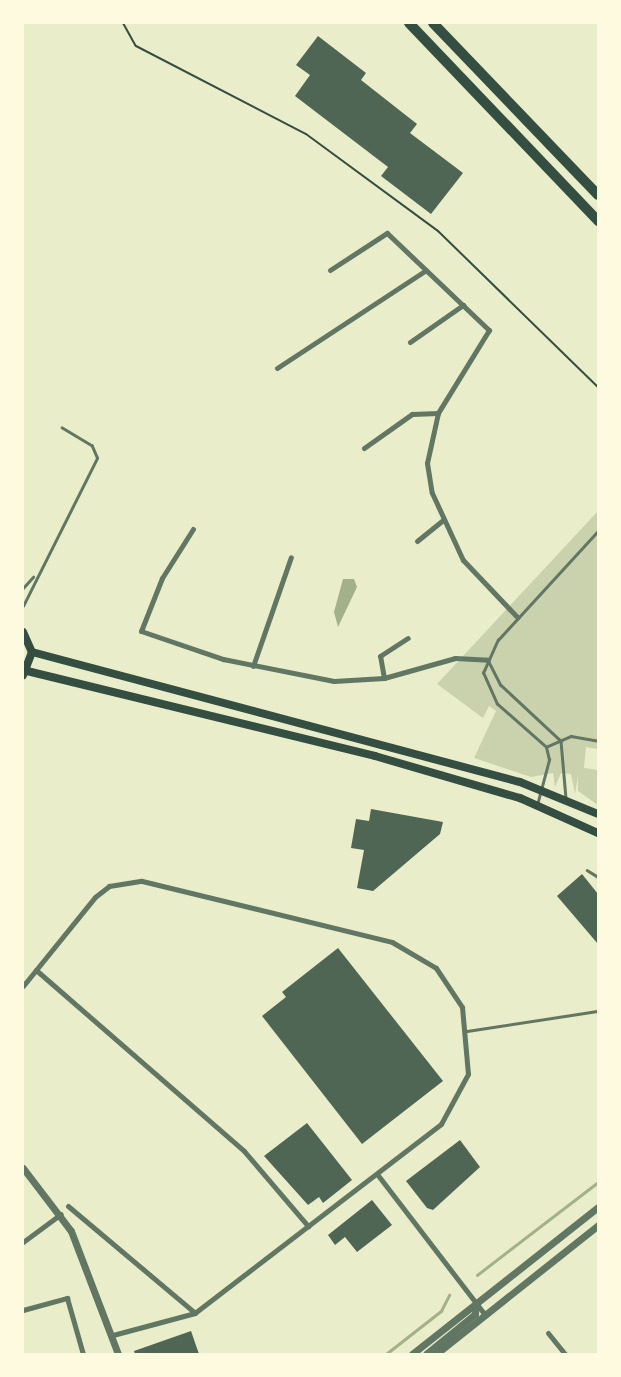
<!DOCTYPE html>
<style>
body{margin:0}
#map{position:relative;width:621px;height:1377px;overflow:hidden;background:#e9edc9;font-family:Spectral,serif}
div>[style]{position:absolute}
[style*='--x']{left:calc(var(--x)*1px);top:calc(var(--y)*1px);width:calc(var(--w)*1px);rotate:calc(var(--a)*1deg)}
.green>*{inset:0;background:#cad2ad}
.water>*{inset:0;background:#a3b18a}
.stream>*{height:2.5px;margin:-1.25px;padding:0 1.25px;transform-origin:1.25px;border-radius:1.25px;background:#a3b18a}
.building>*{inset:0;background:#4f6655}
.path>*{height:2px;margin:-1px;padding:0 1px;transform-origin:1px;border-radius:1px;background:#344e41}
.service>*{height:2.5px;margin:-1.25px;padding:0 1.25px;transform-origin:1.25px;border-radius:1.25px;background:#617663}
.minor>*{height:5px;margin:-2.5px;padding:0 2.5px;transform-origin:2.5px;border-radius:2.5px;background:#617663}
.tertiary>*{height:7px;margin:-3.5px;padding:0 3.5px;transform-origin:3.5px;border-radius:3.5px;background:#617663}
.secondary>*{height:8px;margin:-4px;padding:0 4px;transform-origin:4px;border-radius:4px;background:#344e41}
.motorway>*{height:10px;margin:-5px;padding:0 5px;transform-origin:5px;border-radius:5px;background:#344e41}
span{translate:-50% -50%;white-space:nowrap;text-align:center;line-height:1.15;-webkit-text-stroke:5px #fefae0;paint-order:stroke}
.frame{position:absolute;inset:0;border:24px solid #fefae0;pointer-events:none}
</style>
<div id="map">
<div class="green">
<div style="clip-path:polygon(598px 511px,598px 749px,586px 747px,584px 768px,598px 770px,598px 805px,578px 791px,578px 776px,575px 794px,571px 774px,561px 773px,555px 787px,553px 773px,531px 777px,474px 758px,496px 711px,489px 706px,483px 718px,437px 684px)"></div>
</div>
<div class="water">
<div style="clip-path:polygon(343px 579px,354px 579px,357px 587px,338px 627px,334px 612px)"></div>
</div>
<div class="stream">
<div style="--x:477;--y:1275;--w:153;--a:-37.5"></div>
<div style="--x:386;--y:1354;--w:70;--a:-38"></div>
<div style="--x:441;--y:1311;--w:18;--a:-63"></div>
</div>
<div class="building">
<div style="clip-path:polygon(318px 36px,366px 73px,361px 80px,417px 124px,410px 133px,463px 173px,431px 214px,381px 176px,388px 167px,295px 96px,310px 75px,296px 65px)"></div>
<div style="clip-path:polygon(371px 809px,443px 822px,440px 834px,373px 891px,357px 888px,364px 850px,351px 848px,356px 819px,369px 821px)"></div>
<div style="clip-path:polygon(582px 874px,598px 894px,598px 944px,557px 896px)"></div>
<div style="clip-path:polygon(338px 948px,443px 1081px,362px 1144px,262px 1016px,286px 997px,282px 992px)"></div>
<div style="clip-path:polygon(307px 1123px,352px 1180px,323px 1203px,319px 1197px,308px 1205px,264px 1156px)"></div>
<div style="clip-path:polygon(460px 1140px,480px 1167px,433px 1210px,427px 1208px,406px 1181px)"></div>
<div style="clip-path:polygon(372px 1200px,392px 1225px,357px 1252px,345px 1237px,335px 1245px,328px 1235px)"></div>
<div style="clip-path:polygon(191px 1331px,199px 1354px,135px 1354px,134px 1351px)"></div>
</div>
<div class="path">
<div style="--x:123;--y:23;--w:26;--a:61"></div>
<div style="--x:136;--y:46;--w:191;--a:27.4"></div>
<div style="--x:306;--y:134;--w:164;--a:36.3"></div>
<div style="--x:438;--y:231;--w:223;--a:44.3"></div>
</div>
<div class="service">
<div style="--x:23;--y:588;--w:15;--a:-48"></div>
<div style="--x:23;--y:606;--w:165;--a:-63.4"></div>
<div style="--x:97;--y:458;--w:13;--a:-113"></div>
<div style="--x:92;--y:446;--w:35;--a:-149"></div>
<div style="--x:488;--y:660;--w:28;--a:63"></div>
<div style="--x:501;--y:685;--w:82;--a:43"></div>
<div style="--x:561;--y:741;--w:57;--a:85"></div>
<div style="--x:546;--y:747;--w:27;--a:-24"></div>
<div style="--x:571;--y:736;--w:27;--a:10"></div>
<div style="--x:537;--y:805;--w:47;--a:-75.1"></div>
<div style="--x:549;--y:760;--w:13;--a:-103"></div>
<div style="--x:546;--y:747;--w:65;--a:-138.7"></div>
<div style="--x:497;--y:704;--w:34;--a:-114"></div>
<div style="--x:483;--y:673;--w:36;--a:-66"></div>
<div style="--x:498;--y:640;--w:148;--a:-47.5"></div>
<div style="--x:587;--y:870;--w:13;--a:32"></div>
<div style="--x:467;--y:1031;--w:133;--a:-8.7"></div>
</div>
<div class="minor">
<div style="--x:330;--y:270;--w:68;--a:-33"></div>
<div style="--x:387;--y:233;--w:141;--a:43.6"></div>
<div style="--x:489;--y:330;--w:97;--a:121.6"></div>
<div style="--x:438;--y:413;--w:51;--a:102.4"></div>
<div style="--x:427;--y:463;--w:30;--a:81"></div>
<div style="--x:432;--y:493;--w:74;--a:65.2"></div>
<div style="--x:463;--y:560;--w:79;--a:46.5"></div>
<div style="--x:410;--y:342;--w:65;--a:-34.9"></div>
<div style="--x:277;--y:368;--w:178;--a:-33.3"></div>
<div style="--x:364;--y:448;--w:59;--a:-35.3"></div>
<div style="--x:412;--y:414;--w:26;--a:-2"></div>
<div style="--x:193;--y:529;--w:58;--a:122.3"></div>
<div style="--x:162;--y:578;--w:57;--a:111.6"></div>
<div style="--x:141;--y:631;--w:87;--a:18.9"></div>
<div style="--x:223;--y:659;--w:113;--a:11.2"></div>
<div style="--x:334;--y:681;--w:50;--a:-3.4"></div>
<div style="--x:384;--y:678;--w:74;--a:-15.7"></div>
<div style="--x:455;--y:658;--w:33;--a:3"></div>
<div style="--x:417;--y:541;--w:33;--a:-39"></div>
<div style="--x:253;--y:666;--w:115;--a:-70.8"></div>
<div style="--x:384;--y:678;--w:22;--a:-100"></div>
<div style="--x:380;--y:656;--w:33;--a:-33"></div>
<div style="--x:36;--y:970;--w:276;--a:41"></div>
<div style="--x:244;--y:1151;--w:99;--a:49.5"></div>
<div style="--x:23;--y:986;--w:114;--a:-51"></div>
<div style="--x:95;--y:897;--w:18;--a:-38"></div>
<div style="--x:109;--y:886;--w:33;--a:-9"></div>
<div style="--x:142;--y:881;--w:257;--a:13.7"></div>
<div style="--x:392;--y:942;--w:51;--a:30.6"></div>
<div style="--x:436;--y:968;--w:47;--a:56.3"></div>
<div style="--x:462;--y:1007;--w:67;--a:84.9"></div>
<div style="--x:468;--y:1074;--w:57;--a:118.4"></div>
<div style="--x:441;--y:1124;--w:310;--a:142.5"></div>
<div style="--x:195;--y:1313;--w:85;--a:165"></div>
<div style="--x:377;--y:1174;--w:178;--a:52.5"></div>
<div style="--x:68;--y:1206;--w:166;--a:40.1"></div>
<div style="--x:23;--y:1242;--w:47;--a:-36.4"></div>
<div style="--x:23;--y:1310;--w:46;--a:-15.3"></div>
<div style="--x:67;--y:1298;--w:58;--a:74.1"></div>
<div style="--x:548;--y:1333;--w:27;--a:51"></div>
</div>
<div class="tertiary">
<div style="--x:23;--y:1168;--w:79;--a:52.7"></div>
<div style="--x:71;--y:1231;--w:132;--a:69.1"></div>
<div style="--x:412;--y:1354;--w:237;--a:-38.3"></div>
<div style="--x:426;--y:1354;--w:63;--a:-39.2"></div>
<div style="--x:475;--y:1314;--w:11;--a:-85"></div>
<div style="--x:436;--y:1354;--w:207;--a:-38.5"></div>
</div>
<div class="secondary">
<div style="--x:23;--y:632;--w:22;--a:66"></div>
<div style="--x:32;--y:652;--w:25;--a:111"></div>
<div style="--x:32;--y:652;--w:505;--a:14.92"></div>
<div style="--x:520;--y:782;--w:84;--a:22.3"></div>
<div style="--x:27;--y:671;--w:358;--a:13.7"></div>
<div style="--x:375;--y:756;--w:151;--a:16.2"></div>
<div style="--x:520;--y:798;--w:85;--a:24.2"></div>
</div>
<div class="motorway">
<div style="--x:409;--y:23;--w:274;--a:46.3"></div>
<div style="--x:433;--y:23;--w:238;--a:46.2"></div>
</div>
<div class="frame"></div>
</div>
